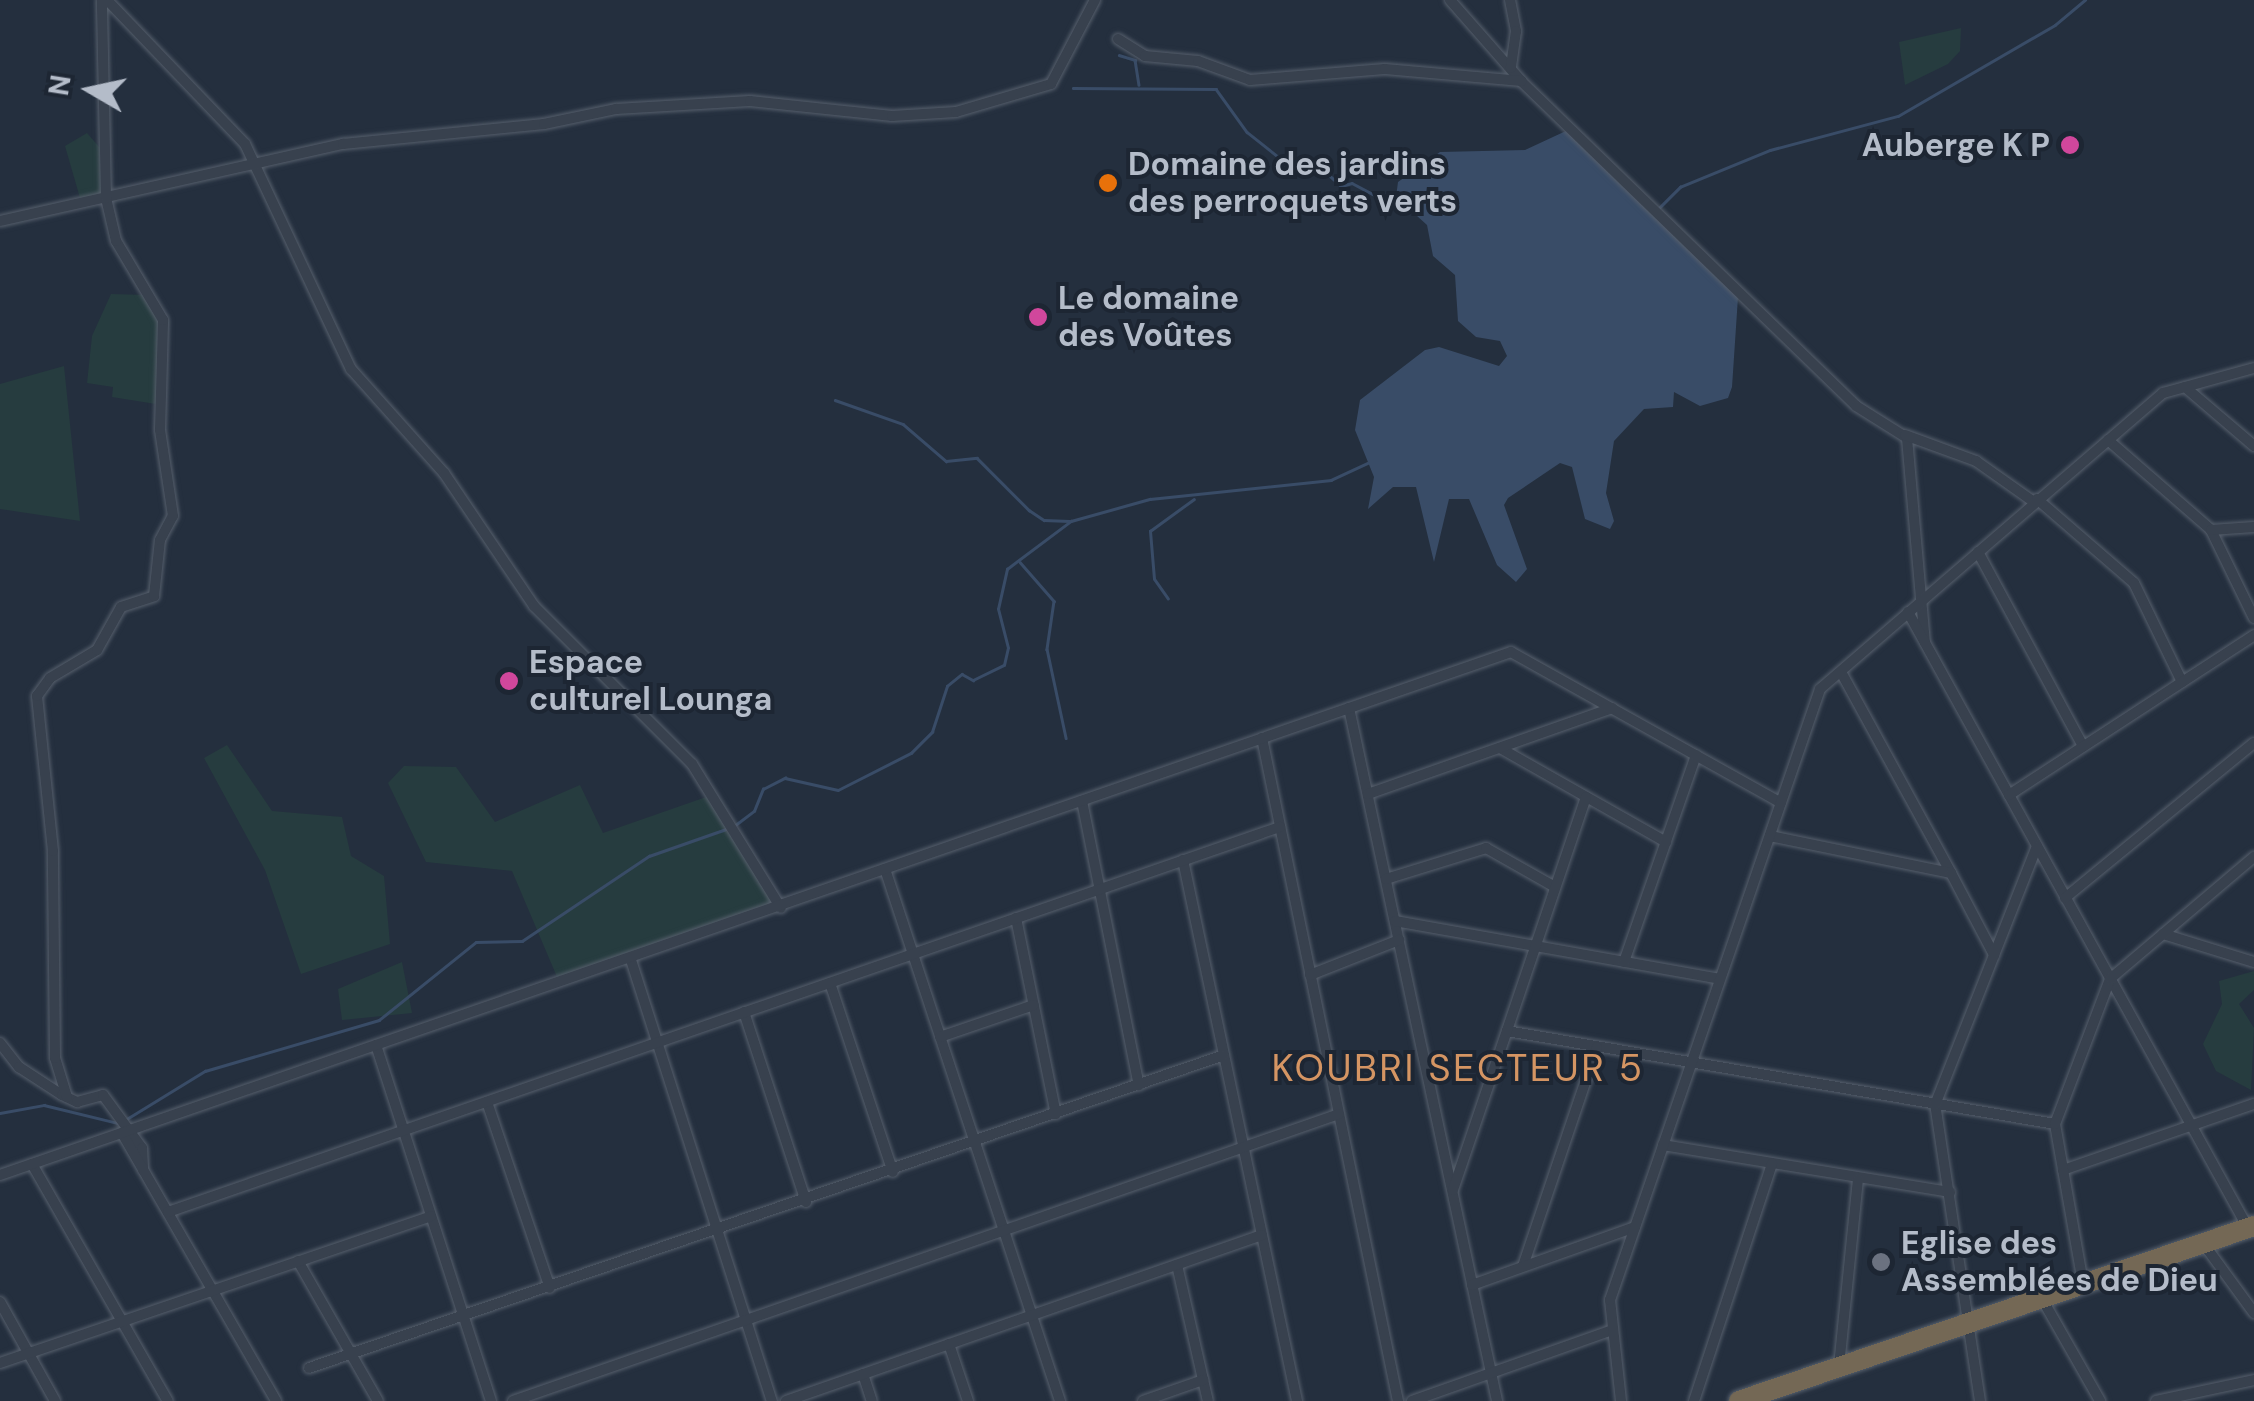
<!DOCTYPE html>
<meta charset="utf-8">
<style>
body{margin:0}
#map{position:relative;width:2254px;height:1401px;overflow:hidden;background:#242f3e;font-family:"DM Sans",sans-serif}
div>[style]{position:absolute}
[style*='--x']{left:calc(var(--x)*1px);top:calc(var(--y)*1px);width:calc(var(--w)*1px);rotate:calc(var(--a)*1deg)}
.green>*{inset:0;background:#263c3f}
.water>*{inset:0;background:#394c67}
.stream>*{height:2.5px;margin:-1.25px;padding:0 1.25px;transform-origin:1.25px;border-radius:1.25px;background:#394c67}
.roads{filter:drop-shadow(0 0 2px #565f6c) drop-shadow(0 0 2px #565f6c)}
.street>*{height:10px;margin:-5px;padding:0 5px;transform-origin:5px;border-radius:5px;background:#38414e}
.highway>*{height:20px;margin:-10px;padding:0 10px;transform-origin:10px;border-radius:10px;background:#746855}
.dots>*{width:28px;height:28px;translate:-50% -50%;box-sizing:border-box;border:5px solid #1d2633;border-radius:50%}
span{translate:-50% -50%;white-space:nowrap;text-align:center;line-height:1.15;-webkit-text-stroke:8px #1d2633;paint-order:stroke}
.poi-label{font-size:32px;color:#b4bcc9;font-weight:700}
.right{translate:-100% -50%;text-align:right}
.left{translate:0 -50%;text-align:left}
.quarter-label{font-size:38px;color:#d59563;letter-spacing:2.5px}
.north{position:absolute;left:40px;top:40px;width:100px;height:100px;-webkit-text-stroke:8px #1d2633;paint-order:stroke;rotate:279deg;font-size:28px;font-weight:700;line-height:40px;text-align:center;color:#b4bcc9}
.north::after{content:'';display:block;margin:auto;width:35px;height:45px;background:#b4bcc9;clip-path:polygon(50% 0,100% 100%,50% 72%,0 100%)}
</style>
<div id="map">
<div class="green">
<div style="clip-path:polygon(1961px 28px,1960px 51px,1948px 64px,1905px 85px,1899px 42px)"></div>
<div style="clip-path:polygon(87px 133px,101px 149px,101px 194px,80px 198px,65px 146px)"></div>
<div style="clip-path:polygon(111px 294px,147px 295px,163px 320px,162px 405px,112px 397px,113px 387px,87px 383px,92px 336px)"></div>
<div style="clip-path:polygon(64px 366px,80px 521px,0 509px,0 384px)"></div>
<div style="clip-path:polygon(227px 745px,272px 811px,342px 817px,351px 856px,384px 876px,390px 944px,301px 974px,265px 870px,204px 758px)"></div>
<div style="clip-path:polygon(404px 766px,456px 767px,495px 822px,580px 785px,603px 833px,709px 796px,781px 908px,560px 984px,512px 871px,426px 862px,388px 783px)"></div>
<div style="clip-path:polygon(402px 962px,412px 1013px,342px 1020px,338px 989px)"></div>
<div style="clip-path:polygon(2254px 971px,2254px 990px,2239px 1004px,2254px 1028px,2251px 1090px,2216px 1071px,2203px 1044px,2222px 1004px,2219px 981px)"></div>
</div>
<div class="water">
<div style="clip-path:polygon(1568px 130px,1738px 297px,1732px 387px,1728px 398px,1700px 406px,1674px 392px,1673px 407px,1644px 409px,1614px 441px,1606px 493px,1614px 521px,1610px 529px,1585px 519px,1572px 467px,1560px 463px,1508px 498px,1504px 505px,1527px 569px,1516px 582px,1497px 565px,1469px 499px,1449px 499px,1434px 562px,1416px 487px,1393px 487px,1368px 509px,1374px 477px,1355px 430px,1360px 400px,1425px 350px,1439px 347px,1499px 366px,1507px 356px,1500px 341px,1476px 337px,1458px 321px,1455px 275px,1433px 256px,1427px 225px,1396px 197px,1398px 182px,1440px 152px,1525px 150px)"></div>
</div>
<div class="stream">
<div style="--x:1119;--y:55;--w:17;--a:17"></div>
<div style="--x:1135;--y:60;--w:25;--a:81"></div>
<div style="--x:1073;--y:88;--w:143;--a:0.4"></div>
<div style="--x:1216;--y:89;--w:53;--a:54.2"></div>
<div style="--x:1247;--y:132;--w:61;--a:38.4"></div>
<div style="--x:1295;--y:170;--w:24;--a:-9"></div>
<div style="--x:1319;--y:166;--w:30;--a:42"></div>
<div style="--x:1341;--y:186;--w:11;--a:-15"></div>
<div style="--x:1352;--y:183;--w:27;--a:28"></div>
<div style="--x:1376;--y:196;--w:22;--a:-8"></div>
<div style="--x:1659;--y:208;--w:30;--a:-45"></div>
<div style="--x:1680;--y:187;--w:97;--a:-22.3"></div>
<div style="--x:1770;--y:150;--w:132;--a:-14.9"></div>
<div style="--x:1898;--y:116;--w:181;--a:-30.1"></div>
<div style="--x:2055;--y:25;--w:39;--a:-40"></div>
<div style="--x:835;--y:400;--w:72;--a:19.4"></div>
<div style="--x:903;--y:424;--w:57;--a:40.7"></div>
<div style="--x:946;--y:461;--w:31;--a:-6"></div>
<div style="--x:977;--y:458;--w:74;--a:45"></div>
<div style="--x:1029;--y:510;--w:18;--a:34"></div>
<div style="--x:1044;--y:520;--w:25;--a:2"></div>
<div style="--x:1020;--y:562;--w:52;--a:48.9"></div>
<div style="--x:1054;--y:601;--w:49;--a:98.3"></div>
<div style="--x:1047;--y:649;--w:91;--a:77.9"></div>
<div style="--x:1168;--y:599;--w:24;--a:-125"></div>
<div style="--x:1154;--y:579;--w:48;--a:-94.8"></div>
<div style="--x:1150;--y:531;--w:54;--a:-36"></div>
<div style="--x:734;--y:826;--w:25;--a:-37"></div>
<div style="--x:754;--y:811;--w:24;--a:-68"></div>
<div style="--x:763;--y:789;--w:25;--a:-27"></div>
<div style="--x:785;--y:778;--w:54;--a:12.8"></div>
<div style="--x:838;--y:790;--w:82;--a:-26.9"></div>
<div style="--x:911;--y:753;--w:30;--a:-45"></div>
<div style="--x:932;--y:732;--w:48;--a:-71.9"></div>
<div style="--x:947;--y:686;--w:19;--a:-39"></div>
<div style="--x:962;--y:674;--w:13;--a:29"></div>
<div style="--x:973;--y:680;--w:34;--a:-26"></div>
<div style="--x:1004;--y:665;--w:17;--a:-77"></div>
<div style="--x:1008;--y:648;--w:40;--a:-104.4"></div>
<div style="--x:998;--y:609;--w:41;--a:-77.3"></div>
<div style="--x:1007;--y:569;--w:80;--a:-36.9"></div>
<div style="--x:1071;--y:521;--w:82;--a:-15.6"></div>
<div style="--x:1150;--y:499;--w:182;--a:-6"></div>
<div style="--x:1331;--y:480;--w:40;--a:-25"></div>
<div style="--x:0;--y:1113;--w:45;--a:-10.3"></div>
<div style="--x:44;--y:1105;--w:76;--a:13.7"></div>
<div style="--x:125;--y:1120;--w:94;--a:-31.5"></div>
<div style="--x:205;--y:1071;--w:181;--a:-16.3"></div>
<div style="--x:379;--y:1020;--w:124;--a:-38.8"></div>
<div style="--x:476;--y:942;--w:46;--a:-1.2"></div>
<div style="--x:522;--y:941;--w:153;--a:-33.8"></div>
<div style="--x:649;--y:856;--w:82;--a:-19.3"></div>
</div>
<div class="roads">
<div class="street">
<div style="--x:107;--y:0;--w:199;--a:46.2"></div>
<div style="--x:245;--y:144;--w:249;--a:64.8"></div>
<div style="--x:351;--y:369;--w:140;--a:48.2"></div>
<div style="--x:444;--y:473;--w:161;--a:55.9"></div>
<div style="--x:534;--y:606;--w:223;--a:45"></div>
<div style="--x:692;--y:764;--w:169;--a:58.3"></div>
<div style="--x:1450;--y:0;--w:109;--a:48.7"></div>
<div style="--x:1522;--y:82;--w:465;--a:44.1"></div>
<div style="--x:1856;--y:406;--w:60;--a:32.1"></div>
<div style="--x:1907;--y:438;--w:205;--a:85"></div>
<div style="--x:1510;--y:0;--w:32;--a:79"></div>
<div style="--x:1516;--y:31;--w:37;--a:98"></div>
<div style="--x:1118;--y:39;--w:32;--a:32"></div>
<div style="--x:1145;--y:56;--w:53;--a:5.4"></div>
<div style="--x:1198;--y:61;--w:55;--a:20.1"></div>
<div style="--x:1250;--y:80;--w:135;--a:-4.7"></div>
<div style="--x:1385;--y:69;--w:137;--a:5"></div>
<div style="--x:0;--y:221;--w:352;--a:-12.7"></div>
<div style="--x:343;--y:144;--w:202;--a:-5.7"></div>
<div style="--x:544;--y:124;--w:74;--a:-11.8"></div>
<div style="--x:616;--y:109;--w:134;--a:-3.4"></div>
<div style="--x:750;--y:101;--w:143;--a:6"></div>
<div style="--x:892;--y:116;--w:64;--a:-3.6"></div>
<div style="--x:956;--y:112;--w:99;--a:-16.4"></div>
<div style="--x:1051;--y:84;--w:95;--a:-62.4"></div>
<div style="--x:2185;--y:387;--w:91;--a:40.5"></div>
<div style="--x:1905;--y:435;--w:76;--a:20.1"></div>
<div style="--x:1976;--y:461;--w:71;--a:35.3"></div>
<div style="--x:2108;--y:440;--w:137;--a:41.1"></div>
<div style="--x:2211;--y:530;--w:98;--a:64"></div>
<div style="--x:2037;--y:499;--w:128;--a:40.9"></div>
<div style="--x:2134;--y:583;--w:110;--a:64.1"></div>
<div style="--x:2211;--y:530;--w:43;--a:-4"></div>
<div style="--x:1978;--y:552;--w:221;--a:61.6"></div>
<div style="--x:1908;--y:612;--w:704;--a:61.1"></div>
<div style="--x:1841;--y:672;--w:229;--a:61.3"></div>
<div style="--x:1349;--y:708;--w:709;--a:77.94"></div>
<div style="--x:1262;--y:738;--w:677;--a:78.41"></div>
<div style="--x:1500;--y:748;--w:191;--a:29.5"></div>
<div style="--x:1368;--y:794;--w:259;--a:-19.4"></div>
<div style="--x:2009;--y:795;--w:293;--a:-33.1"></div>
<div style="--x:1082;--y:801;--w:290;--a:78.7"></div>
<div style="--x:1770;--y:836;--w:185;--a:11.6"></div>
<div style="--x:1951;--y:873;--w:93;--a:62.3"></div>
<div style="--x:1183;--y:860;--w:553;--a:78.1"></div>
<div style="--x:885;--y:869;--w:560;--a:71.79"></div>
<div style="--x:1386;--y:879;--w:105;--a:-17.2"></div>
<div style="--x:1486;--y:848;--w:79;--a:29.5"></div>
<div style="--x:2065;--y:898;--w:244;--a:-39.4"></div>
<div style="--x:1016;--y:918;--w:200;--a:78.5"></div>
<div style="--x:1395;--y:921;--w:330;--a:10.1"></div>
<div style="--x:2163;--y:934;--w:95;--a:17.1"></div>
<div style="--x:631;--y:960;--w:463;--a:72.3"></div>
<div style="--x:1624;--y:962;--w:219;--a:-70.8"></div>
<div style="--x:1310;--y:975;--w:96;--a:-21.5"></div>
<div style="--x:830;--y:983;--w:199;--a:71.6"></div>
<div style="--x:744;--y:1012;--w:200;--a:71.9"></div>
<div style="--x:1507;--y:1031;--w:556;--a:9.63"></div>
<div style="--x:940;--y:1037;--w:99;--a:-18.8"></div>
<div style="--x:0;--y:1043;--w:31;--a:52"></div>
<div style="--x:19;--y:1067;--w:51;--a:33.1"></div>
<div style="--x:62;--y:1095;--w:17;--a:25"></div>
<div style="--x:77;--y:1102;--w:27;--a:-15"></div>
<div style="--x:103;--y:1095;--w:66;--a:53.7"></div>
<div style="--x:142;--y:1148;--w:22;--a:87"></div>
<div style="--x:376;--y:1045;--w:374;--a:72.1"></div>
<div style="--x:67;--y:1097;--w:41;--a:-107.1"></div>
<div style="--x:55;--y:1058;--w:207;--a:-90.6"></div>
<div style="--x:53;--y:851;--w:156;--a:-95.9"></div>
<div style="--x:37;--y:696;--w:22;--a:-54"></div>
<div style="--x:50;--y:678;--w:55;--a:-30.8"></div>
<div style="--x:97;--y:650;--w:49;--a:-60.8"></div>
<div style="--x:121;--y:607;--w:35;--a:-18"></div>
<div style="--x:154;--y:596;--w:56;--a:-83.9"></div>
<div style="--x:160;--y:540;--w:27;--a:-62"></div>
<div style="--x:173;--y:516;--w:87;--a:-98.6"></div>
<div style="--x:160;--y:430;--w:110;--a:-88.4"></div>
<div style="--x:163;--y:320;--w:92;--a:-120.7"></div>
<div style="--x:116;--y:241;--w:44;--a:-103.1"></div>
<div style="--x:106;--y:198;--w:198;--a:-91.2"></div>
<div style="--x:487;--y:1102;--w:196;--a:71.3"></div>
<div style="--x:122;--y:1133;--w:309;--a:60.1"></div>
<div style="--x:1663;--y:1145;--w:291;--a:9.3"></div>
<div style="--x:32;--y:1164;--w:273;--a:60.2"></div>
<div style="--x:2063;--y:1170;--w:202;--a:-19.1"></div>
<div style="--x:0;--y:1175;--w:1599;--a:-19.09"></div>
<div style="--x:1511;--y:652;--w:309;--a:29.2"></div>
<div style="--x:1453;--y:1190;--w:415;--a:-71.3"></div>
<div style="--x:168;--y:1212;--w:1177;--a:-19.1"></div>
<div style="--x:2203;--y:1243;--w:87;--a:53.9"></div>
<div style="--x:298;--y:1261;--w:161;--a:60.3"></div>
<div style="--x:1177;--y:1265;--w:139;--a:77.2"></div>
<div style="--x:1523;--y:1266;--w:231;--a:-71.3"></div>
<div style="--x:2083;--y:1283;--w:161;--a:-100"></div>
<div style="--x:2055;--y:1124;--w:155;--a:-69.2"></div>
<div style="--x:2110;--y:979;--w:189;--a:-40.3"></div>
<div style="--x:1472;--y:1285;--w:173;--a:-19.6"></div>
<div style="--x:2041;--y:1297;--w:120;--a:60.4"></div>
<div style="--x:0;--y:1302;--w:113;--a:60.9"></div>
<div style="--x:949;--y:1344;--w:60;--a:71.6"></div>
<div style="--x:0;--y:1363;--w:455;--a:-18.8"></div>
<div style="--x:1839;--y:1366;--w:188;--a:-84.2"></div>
<div style="--x:309;--y:1368;--w:967;--a:-18.88"></div>
<div style="--x:863;--y:1374;--w:28;--a:72"></div>
<div style="--x:513;--y:1401;--w:874;--a:-19.16"></div>
<div style="--x:786;--y:1401;--w:504;--a:-19.23"></div>
<div style="--x:1143;--y:1401;--w:64;--a:-19.3"></div>
<div style="--x:1412;--y:1401;--w:213;--a:-19.5"></div>
<div style="--x:1621;--y:1401;--w:102;--a:-96.2"></div>
<div style="--x:1610;--y:1300;--w:646;--a:-71.03"></div>
<div style="--x:1820;--y:689;--w:453;--a:-40.8"></div>
<div style="--x:2163;--y:393;--w:94;--a:-15.4"></div>
<div style="--x:1694;--y:1401;--w:250;--a:-71.8"></div>
<div style="--x:1980;--y:1401;--w:299;--a:-98.6"></div>
<div style="--x:1935;--y:1105;--w:278;--a:-68.5"></div>
<div style="--x:2156;--y:1401;--w:100;--a:-12.1"></div>
</div>
<div class="highway">
<div style="--x:1739;--y:1401;--w:544;--a:-18.77"></div>
</div>
</div>
<div class="dots">
<div style="left:2070px;top:145px;background:#d1479c"></div>
<div style="left:1108px;top:183px;background:#e8710a"></div>
<div style="left:1038px;top:317px;background:#d1479c"></div>
<div style="left:509px;top:681px;background:#d1479c"></div>
<div style="left:1881px;top:1262px;background:#6b7280"></div>
</div>
<div class="poi-label">
<span class="right" style="left:2050px;top:145px">Auberge K P</span>
<span class="left" style="left:1128px;top:183px">Domaine des jardins<br>des perroquets verts</span>
<span class="left" style="left:1058px;top:317px">Le domaine<br>des Voûtes</span>
<span class="left" style="left:529px;top:681px">Espace<br>culturel Lounga</span>
<span class="left" style="left:1901px;top:1262px">Eglise des<br>Assemblées de Dieu</span>
</div>
<div class="quarter-label">
<span style="left:1458px;top:1069px">KOUBRI SECTEUR 5</span>
</div>
<div class="north">N</div>
</div>
